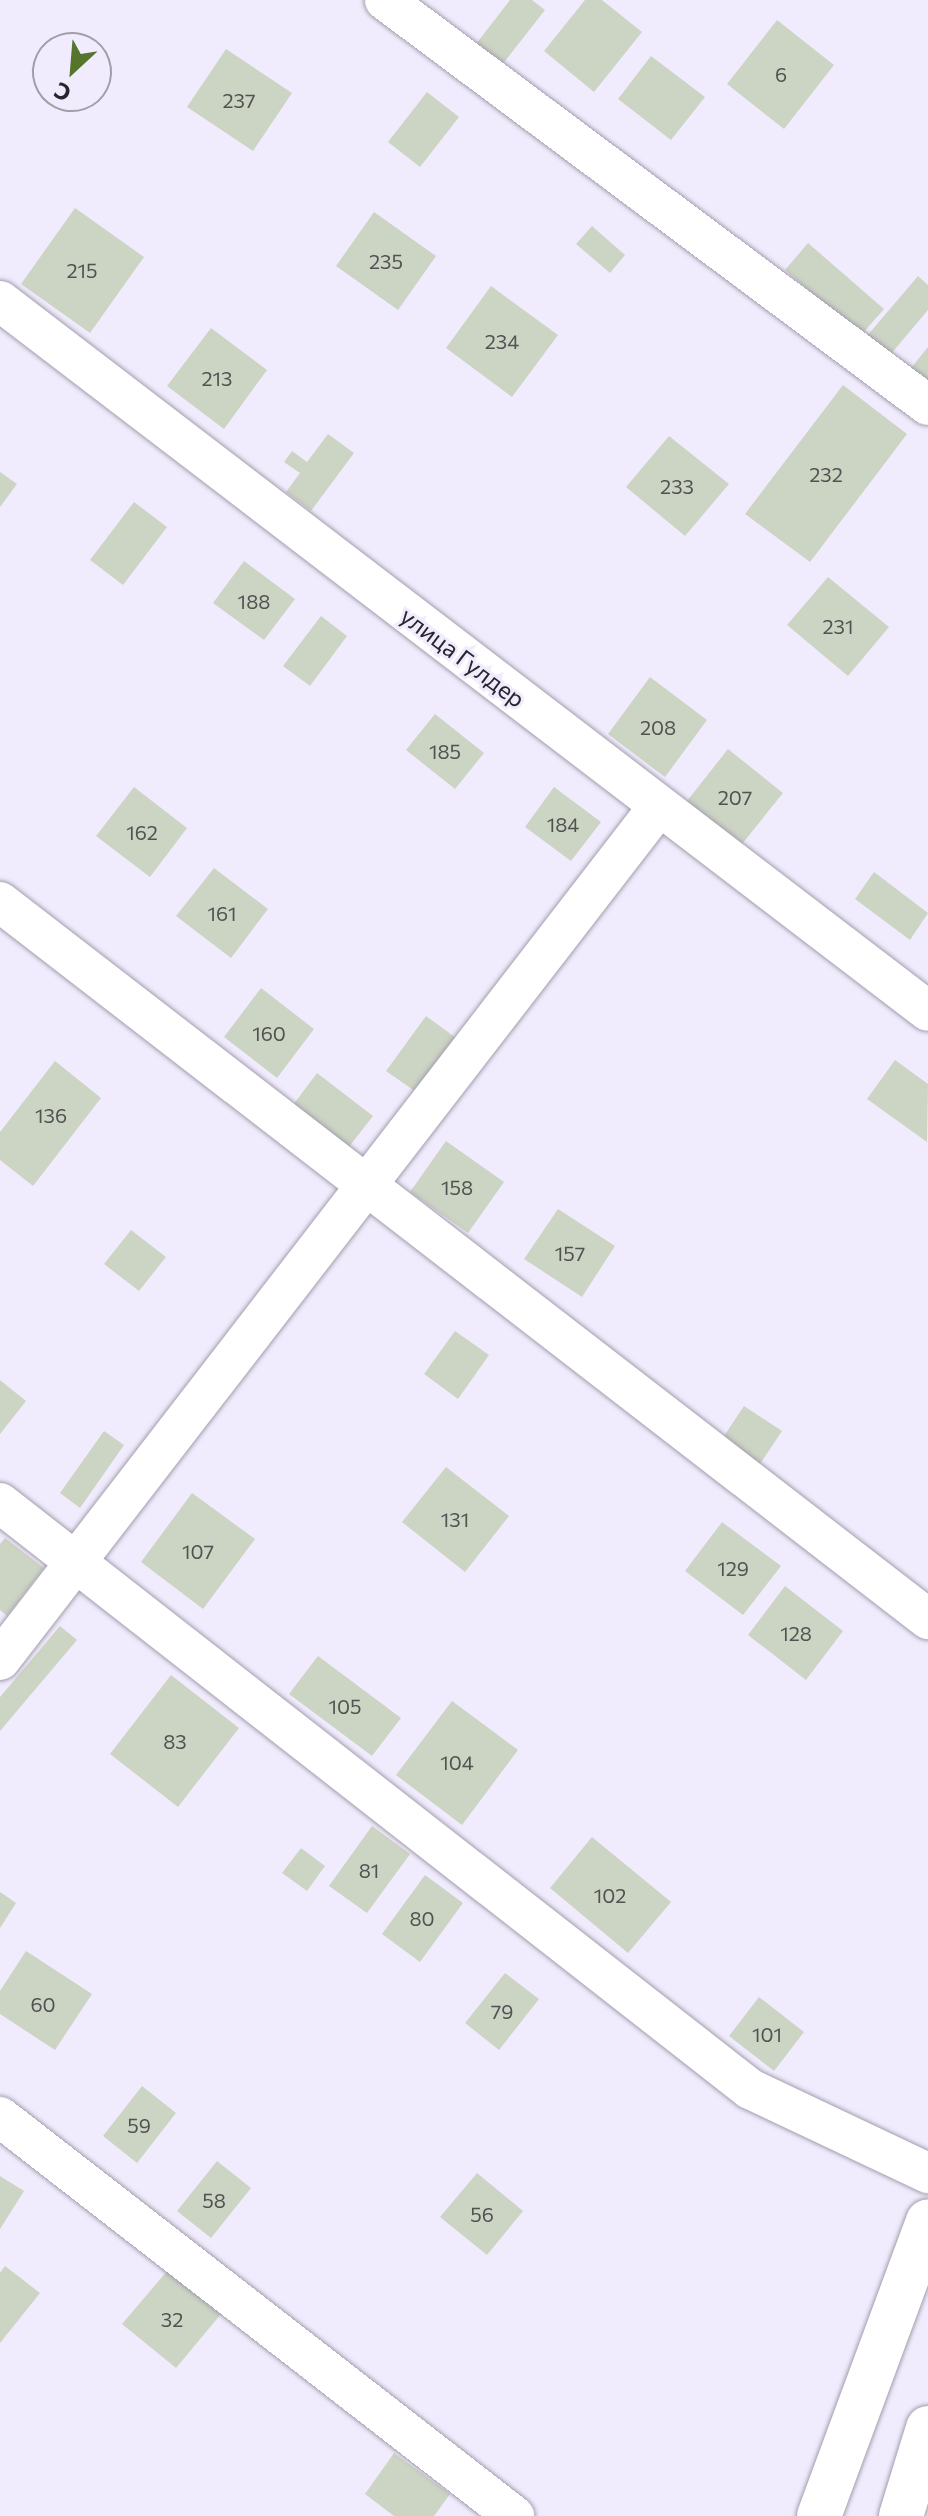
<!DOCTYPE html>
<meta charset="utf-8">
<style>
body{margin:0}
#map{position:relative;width:928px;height:2516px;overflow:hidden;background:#f1ecfd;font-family:Commissioner,sans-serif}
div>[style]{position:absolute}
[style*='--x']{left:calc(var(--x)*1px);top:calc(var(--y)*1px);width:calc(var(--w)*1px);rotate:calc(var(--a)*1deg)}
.building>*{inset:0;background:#ccd4c4}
.roads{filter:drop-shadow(0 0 2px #a39eae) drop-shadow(0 0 2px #a39eae)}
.minor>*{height:40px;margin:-20px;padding:0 20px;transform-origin:20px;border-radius:20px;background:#fff}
.major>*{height:44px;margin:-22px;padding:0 22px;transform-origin:22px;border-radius:22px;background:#fff}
span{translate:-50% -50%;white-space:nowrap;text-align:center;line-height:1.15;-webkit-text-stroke:6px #f1ecfd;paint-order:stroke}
.number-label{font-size:20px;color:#515252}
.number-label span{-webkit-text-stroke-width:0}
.street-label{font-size:24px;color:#28262c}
.north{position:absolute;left:32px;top:32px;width:80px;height:80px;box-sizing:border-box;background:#f1ecfd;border:2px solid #a19da9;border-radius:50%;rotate:206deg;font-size:22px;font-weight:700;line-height:32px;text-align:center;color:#28262c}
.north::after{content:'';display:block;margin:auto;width:28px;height:36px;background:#55752c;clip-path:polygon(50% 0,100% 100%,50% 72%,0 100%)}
</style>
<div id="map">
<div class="building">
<div style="clip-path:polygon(510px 0,532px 0,545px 10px,502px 65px,476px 44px)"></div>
<div style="clip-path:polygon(585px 0,602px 0,642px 32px,594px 92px,544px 51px)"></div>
<div style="clip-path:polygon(777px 20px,834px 65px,784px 129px,727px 84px)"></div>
<div style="clip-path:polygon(226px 49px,292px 93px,253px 151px,187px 107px)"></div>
<div style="clip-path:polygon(651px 56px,705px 97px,671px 140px,618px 99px)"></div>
<div style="clip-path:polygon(427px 92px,459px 117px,420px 167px,388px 142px)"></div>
<div style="clip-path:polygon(75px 208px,144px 257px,90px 333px,21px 284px)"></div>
<div style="clip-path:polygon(374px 212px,436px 256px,398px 310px,336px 266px)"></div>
<div style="clip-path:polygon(592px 226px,625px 255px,610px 273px,576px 244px)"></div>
<div style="clip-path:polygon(808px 243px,884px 309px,861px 335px,785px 270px)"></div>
<div style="clip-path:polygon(918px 276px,928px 285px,928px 310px,890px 355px,867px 336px)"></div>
<div style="clip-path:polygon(491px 286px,558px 335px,512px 397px,446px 348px)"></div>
<div style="clip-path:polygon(211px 328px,267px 370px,224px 429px,167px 386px)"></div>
<div style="clip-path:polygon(928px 347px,928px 390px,907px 373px)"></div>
<div style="clip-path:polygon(843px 385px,907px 434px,810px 562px,745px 514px)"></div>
<div style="clip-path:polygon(328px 434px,354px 453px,311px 511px,286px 492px,300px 473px,284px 462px,292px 451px,307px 462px)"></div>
<div style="clip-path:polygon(669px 436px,729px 484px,685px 536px,626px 487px)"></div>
<div style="clip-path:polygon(0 472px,17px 484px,0 507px)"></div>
<div style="clip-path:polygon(134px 502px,167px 527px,123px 585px,90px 560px)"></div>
<div style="clip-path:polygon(244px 561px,295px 599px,264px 640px,213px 603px)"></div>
<div style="clip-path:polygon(828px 577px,889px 627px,848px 676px,787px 625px)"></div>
<div style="clip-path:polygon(321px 616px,347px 636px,310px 686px,283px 666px)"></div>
<div style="clip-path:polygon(650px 677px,707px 720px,665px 777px,608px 734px)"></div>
<div style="clip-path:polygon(435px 714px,484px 753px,455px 789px,406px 750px)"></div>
<div style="clip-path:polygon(728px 749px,783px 793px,742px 844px,687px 801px)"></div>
<div style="clip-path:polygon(134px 787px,187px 828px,150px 877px,96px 836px)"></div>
<div style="clip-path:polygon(554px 787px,601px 822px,571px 861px,525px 827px)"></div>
<div style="clip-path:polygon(214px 868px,268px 909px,231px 958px,176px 916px)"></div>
<div style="clip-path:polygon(874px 872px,928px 913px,910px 940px,855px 899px)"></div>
<div style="clip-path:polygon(261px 988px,314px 1029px,277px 1078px,224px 1037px)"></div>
<div style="clip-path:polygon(426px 1016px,459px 1040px,419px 1094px,386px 1071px)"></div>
<div style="clip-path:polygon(895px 1060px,928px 1084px,927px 1142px,867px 1099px)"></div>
<div style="clip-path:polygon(55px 1061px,101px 1098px,33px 1186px,0 1160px,0 1132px)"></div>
<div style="clip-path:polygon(317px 1073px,373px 1116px,348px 1148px,293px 1105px)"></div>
<div style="clip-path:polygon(446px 1141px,504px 1182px,468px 1233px,410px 1192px)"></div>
<div style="clip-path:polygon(558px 1209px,615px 1246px,582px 1297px,524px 1259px)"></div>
<div style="clip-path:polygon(131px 1230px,166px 1257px,139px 1291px,104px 1264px)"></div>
<div style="clip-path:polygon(455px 1331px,489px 1355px,458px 1399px,424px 1374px)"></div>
<div style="clip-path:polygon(0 1380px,26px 1401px,0 1434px)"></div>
<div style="clip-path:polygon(744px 1406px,782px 1431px,758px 1467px,720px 1442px)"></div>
<div style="clip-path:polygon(104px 1431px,124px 1445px,80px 1508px,60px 1493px)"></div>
<div style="clip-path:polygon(446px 1467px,509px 1516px,465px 1572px,402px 1522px)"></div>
<div style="clip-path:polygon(192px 1493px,255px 1539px,203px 1609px,141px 1562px)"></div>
<div style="clip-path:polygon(722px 1522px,781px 1566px,743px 1615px,685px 1571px)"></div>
<div style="clip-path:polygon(5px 1538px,44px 1568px,7px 1616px,0 1610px,0 1544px)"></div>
<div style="clip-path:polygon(785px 1586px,843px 1631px,806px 1680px,748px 1635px)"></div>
<div style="clip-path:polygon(60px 1626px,77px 1640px,0 1731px,0 1697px)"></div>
<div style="clip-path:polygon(318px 1656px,401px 1718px,372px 1756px,289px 1694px)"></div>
<div style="clip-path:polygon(171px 1675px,239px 1728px,178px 1807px,110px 1754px)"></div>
<div style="clip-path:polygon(452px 1701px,518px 1750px,462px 1825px,396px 1775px)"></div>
<div style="clip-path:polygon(372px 1826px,410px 1854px,367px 1913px,329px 1886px)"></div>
<div style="clip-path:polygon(592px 1837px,671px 1902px,628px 1953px,550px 1888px)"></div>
<div style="clip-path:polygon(301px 1848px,325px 1866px,307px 1891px,282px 1873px)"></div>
<div style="clip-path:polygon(425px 1875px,463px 1903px,420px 1962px,382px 1934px)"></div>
<div style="clip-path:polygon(0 1892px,16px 1903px,0 1928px)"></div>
<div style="clip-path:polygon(26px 1951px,92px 1994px,55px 2050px,0 2014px,0 1991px)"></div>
<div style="clip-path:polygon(505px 1973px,539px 1999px,499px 2050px,465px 2023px)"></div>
<div style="clip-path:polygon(759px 1997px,804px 2032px,774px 2071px,729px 2036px)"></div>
<div style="clip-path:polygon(142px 2086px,176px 2113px,137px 2163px,103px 2136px)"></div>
<div style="clip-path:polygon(217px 2161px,251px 2188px,211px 2238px,177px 2211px)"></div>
<div style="clip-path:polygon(477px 2173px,523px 2211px,487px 2255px,440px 2217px)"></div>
<div style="clip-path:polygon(0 2176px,24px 2191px,0 2229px)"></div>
<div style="clip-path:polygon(5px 2266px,40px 2293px,0 2343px,0 2273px)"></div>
<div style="clip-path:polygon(168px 2270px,221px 2314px,176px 2368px,122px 2324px)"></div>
<div style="clip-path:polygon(394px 2453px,450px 2494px,434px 2516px,394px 2516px,365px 2494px)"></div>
</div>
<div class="roads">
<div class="minor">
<div style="--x:385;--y:0;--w:677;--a:36.72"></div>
<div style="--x:0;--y:301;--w:1168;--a:37.42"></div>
<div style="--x:0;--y:902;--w:1173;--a:37.69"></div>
<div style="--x:0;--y:1503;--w:952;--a:38"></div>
<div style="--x:750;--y:2089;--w:197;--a:25.3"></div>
<div style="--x:0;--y:1660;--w:1079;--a:-52.34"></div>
<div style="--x:0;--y:2117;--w:651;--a:37.82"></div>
</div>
<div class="major">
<div style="--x:819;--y:2516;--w:314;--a:-69.7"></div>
<div style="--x:901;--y:2516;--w:92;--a:-72.9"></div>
</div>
</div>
<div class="number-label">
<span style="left:781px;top:74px">6</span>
<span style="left:239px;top:100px">237</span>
<span style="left:386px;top:261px">235</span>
<span style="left:82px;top:270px">215</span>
<span style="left:502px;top:341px">234</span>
<span style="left:217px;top:378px">213</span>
<span style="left:826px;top:474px">232</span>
<span style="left:677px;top:486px">233</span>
<span style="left:254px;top:601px">188</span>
<span style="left:838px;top:626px">231</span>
<span style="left:658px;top:727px">208</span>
<span style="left:445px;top:751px">185</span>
<span style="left:735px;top:797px">207</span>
<span style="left:563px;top:824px">184</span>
<span style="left:142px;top:832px">162</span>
<span style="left:222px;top:913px">161</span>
<span style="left:269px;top:1033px">160</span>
<span style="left:51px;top:1115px">136</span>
<span style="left:457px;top:1187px">158</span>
<span style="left:570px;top:1253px">157</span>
<span style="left:455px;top:1519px">131</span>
<span style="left:198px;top:1551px">107</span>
<span style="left:733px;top:1568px">129</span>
<span style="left:796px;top:1633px">128</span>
<span style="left:345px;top:1706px">105</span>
<span style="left:175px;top:1741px">83</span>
<span style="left:457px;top:1762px">104</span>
<span style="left:369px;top:1870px">81</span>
<span style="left:610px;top:1895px">102</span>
<span style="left:422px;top:1918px">80</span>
<span style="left:43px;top:2004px">60</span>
<span style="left:502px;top:2011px">79</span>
<span style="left:767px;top:2034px">101</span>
<span style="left:139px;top:2125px">59</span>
<span style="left:214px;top:2200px">58</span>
<span style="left:482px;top:2214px">56</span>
<span style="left:172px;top:2319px">32</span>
</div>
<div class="street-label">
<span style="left:463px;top:657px;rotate:37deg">улица Гулдер</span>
</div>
<div class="north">С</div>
</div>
